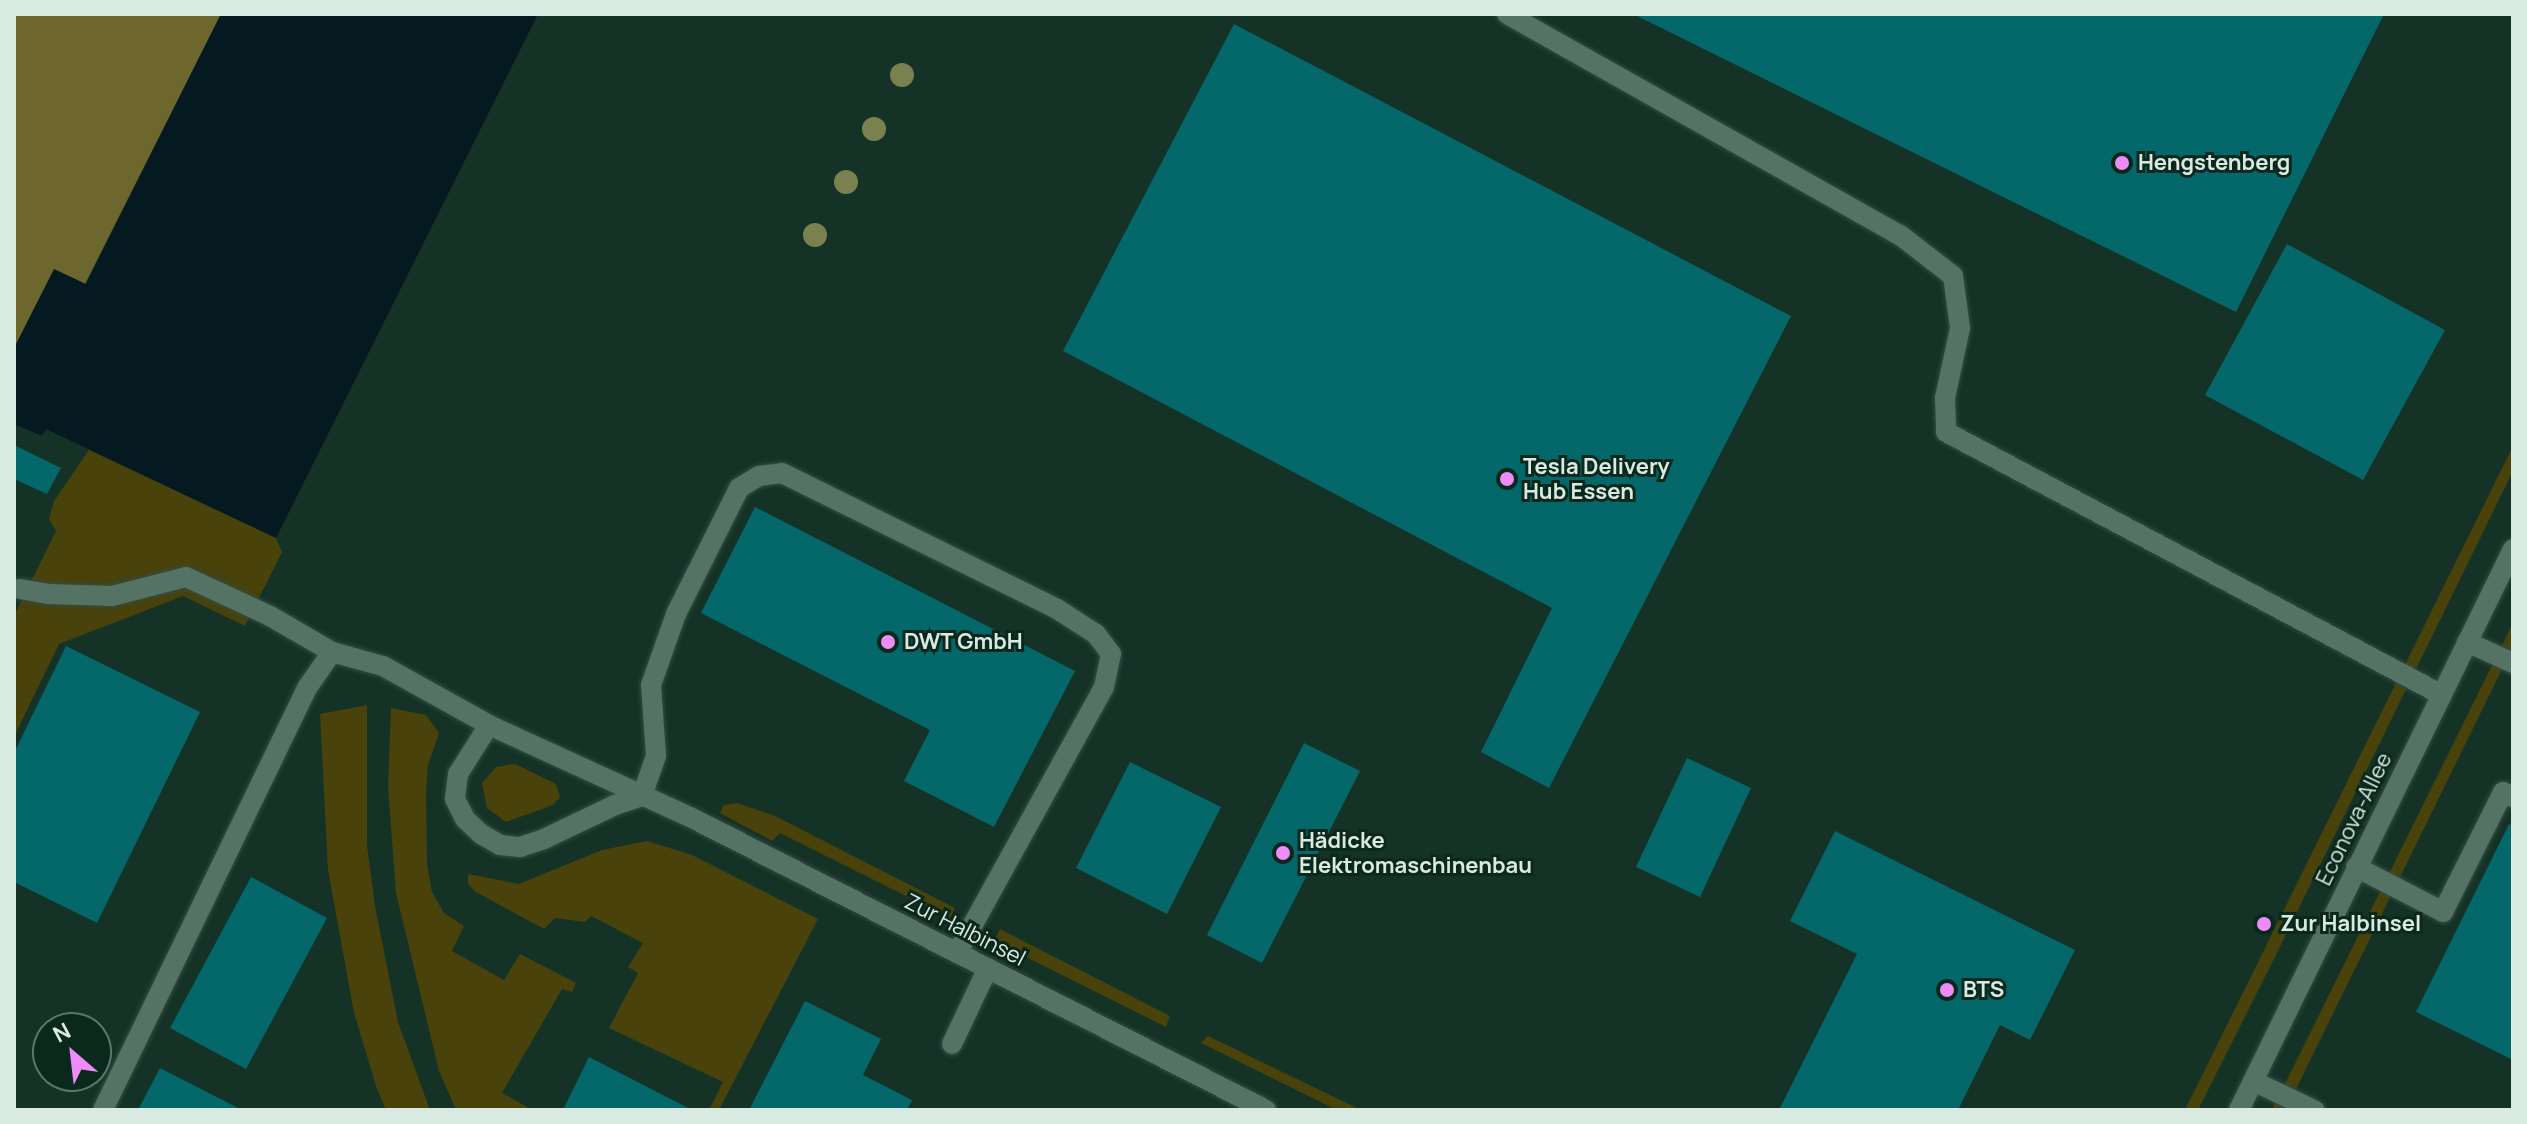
<!DOCTYPE html>
<meta charset="utf-8">
<style>
body{margin:0}
#map{position:relative;width:2527px;height:1124px;overflow:hidden;background:#153227;font-family:Manrope,sans-serif}
div>[style]{position:absolute}
[style*='--x']{left:calc(var(--x)*1px);top:calc(var(--y)*1px);width:calc(var(--w)*1px);rotate:calc(var(--a)*1deg)}
.green>*{inset:0;background:#49420a}
.forest>*{inset:0;background:#6d662d}
.water>*{inset:0;background:#051921}
.building>*{inset:0;background:#046769}
.roads{filter:drop-shadow(0 0 2px #344c42) drop-shadow(0 0 2px #344c42)}
.lane>*{height:20px;margin:-10px;padding:0 10px;transform-origin:10px;border-radius:10px;background:#557365}
.street>*{height:20px;margin:-10px;padding:0 10px;transform-origin:10px;border-radius:10px;background:#557365}
.trees>*{width:24px;height:24px;margin:-12px;border-radius:50%;background:#7a814e}
.dots>*{width:22px;height:22px;translate:-50% -50%;box-sizing:border-box;border:4px solid #0b281d;border-radius:50%}
span{translate:-50% -50%;white-space:nowrap;text-align:center;line-height:1.15;-webkit-text-stroke:6px #0b281d;paint-order:stroke}
.poi-label{font-size:22px;color:#d9eae2;font-weight:700}
.left{translate:0 -50%;text-align:left}
.street-label{font-size:22px;color:#d9eae2}
.frame{position:absolute;inset:0;border:16px solid #d9eae2;pointer-events:none}
.north{position:absolute;left:32px;top:1012px;width:80px;height:80px;box-sizing:border-box;background:#0b281d;border:2px solid #5d766c;border-radius:50%;rotate:332deg;font-size:22px;font-weight:700;line-height:32px;text-align:center;color:#d9eae2}
.north::after{content:'';display:block;margin:auto;width:28px;height:36px;background:#ed8cf9;clip-path:polygon(50% 0,100% 100%,50% 72%,0 100%)}
</style>
<div id="map">
<div class="green">
<div style="clip-path:polygon(2513px 446px,2513px 471px,2274px 959px,2198px 1110px,2185px 1110px)"></div>
<div style="clip-path:polygon(89px 450px,276px 538px,282px 552px,245px 626px,183px 596px,59px 644px,14px 737px,14px 616px,56px 531px,49px 519px,54px 501px)"></div>
<div style="clip-path:polygon(2513px 623px,2513px 647px,2297px 1087px,2286px 1110px,2272px 1110px)"></div>
<div style="clip-path:polygon(367px 705px,367px 845px,375px 906px,398px 1022px,430px 1110px,386px 1110px,377px 1089px,354px 1013px,328px 870px,320px 714px)"></div>
<div style="clip-path:polygon(391px 708px,426px 715px,439px 733px,428px 765px,426px 792px,427px 864px,432px 892px,444px 913px,464px 926px,452px 951px,504px 980px,520px 954px,576px 983px,572px 992px,562px 989px,502px 1093px,527px 1107px,526px 1110px,456px 1110px,439px 1071px,396px 893px,388px 788px)"></div>
<div style="clip-path:polygon(515px 764px,556px 784px,560px 797px,553px 805px,506px 822px,487px 808px,482px 783px,496px 767px)"></div>
<div style="clip-path:polygon(737px 803px,775px 816px,955px 908px,950px 918px,780px 833px,772px 841px,720px 813px,724px 805px)"></div>
<div style="clip-path:polygon(647px 841px,692px 855px,818px 919px,719px 1110px,709px 1110px,723px 1082px,609px 1028px,638px 973px,628px 967px,643px 943px,591px 916px,585px 922px,555px 918px,544px 929px,474px 891px,468px 883px,468px 874px,519px 884px,602px 850px)"></div>
<div style="clip-path:polygon(1000px 929px,1170px 1016px,1166px 1027px,994px 941px)"></div>
<div style="clip-path:polygon(1208px 1036px,1361px 1110px,1337px 1110px,1201px 1043px)"></div>
</div>
<div class="forest">
<div style="clip-path:polygon(14px 14px,221px 14px,85px 284px,14px 348px)"></div>
</div>
<div class="water">
<div style="clip-path:polygon(221px 14px,538px 14px,276px 538px,46px 429px,42px 436px,14px 424px,14px 348px,54px 269px,86px 284px)"></div>
</div>
<div class="building">
<div style="clip-path:polygon(1633px 14px,2384px 14px,2236px 312px)"></div>
<div style="clip-path:polygon(1234px 24px,1791px 316px,1549px 788px,1481px 752px,1552px 608px,1063px 351px)"></div>
<div style="clip-path:polygon(2287px 244px,2445px 330px,2363px 480px,2205px 395px)"></div>
<div style="clip-path:polygon(14px 445px,61px 468px,47px 494px,14px 479px)"></div>
<div style="clip-path:polygon(755px 507px,1075px 671px,994px 827px,904px 781px,930px 730px,701px 613px)"></div>
<div style="clip-path:polygon(66px 646px,200px 712px,97px 923px,14px 882px,14px 753px)"></div>
<div style="clip-path:polygon(1304px 743px,1360px 771px,1262px 963px,1207px 935px)"></div>
<div style="clip-path:polygon(1687px 758px,1751px 788px,1700px 897px,1636px 867px)"></div>
<div style="clip-path:polygon(1130px 762px,1221px 807px,1167px 914px,1076px 868px)"></div>
<div style="clip-path:polygon(2509px 824px,2513px 826px,2513px 1060px,2416px 1012px)"></div>
<div style="clip-path:polygon(1835px 831px,2075px 950px,2030px 1040px,2000px 1025px,1958px 1110px,1779px 1110px,1857px 954px,1790px 921px)"></div>
<div style="clip-path:polygon(251px 877px,327px 918px,246px 1069px,170px 1028px)"></div>
<div style="clip-path:polygon(805px 1001px,881px 1039px,863px 1075px,912px 1100px,907px 1110px,749px 1110px)"></div>
<div style="clip-path:polygon(589px 1057px,692px 1110px,563px 1110px)"></div>
<div style="clip-path:polygon(160px 1068px,242px 1110px,138px 1110px)"></div>
</div>
<div class="roads">
<div class="lane">
<div style="--x:1507;--y:14;--w:451;--a:29.4"></div>
<div style="--x:1900;--y:235;--w:67;--a:37.7"></div>
<div style="--x:1953;--y:276;--w:52;--a:82.3"></div>
<div style="--x:1960;--y:328;--w:72;--a:102.1"></div>
<div style="--x:1945;--y:398;--w:34;--a:88"></div>
<div style="--x:1946;--y:432;--w:561;--a:27.93"></div>
<div style="--x:20;--y:589;--w:28;--a:10"></div>
<div style="--x:48;--y:594;--w:64;--a:1.8"></div>
<div style="--x:112;--y:596;--w:76;--a:-14.4"></div>
<div style="--x:186;--y:577;--w:93;--a:24.9"></div>
<div style="--x:270;--y:616;--w:72;--a:30.1"></div>
<div style="--x:332;--y:652;--w:53;--a:15.4"></div>
<div style="--x:2467;--y:642;--w:51;--a:24.5"></div>
<div style="--x:642;--y:796;--w:42;--a:-70.7"></div>
<div style="--x:656;--y:756;--w:71;--a:-94"></div>
<div style="--x:651;--y:685;--w:75;--a:-70.6"></div>
<div style="--x:676;--y:614;--w:141;--a:-63.4"></div>
<div style="--x:739;--y:488;--w:23;--a:-31"></div>
<div style="--x:759;--y:476;--w:23;--a:-7"></div>
<div style="--x:782;--y:473;--w:307;--a:26.3"></div>
<div style="--x:1057;--y:609;--w:46;--a:32.7"></div>
<div style="--x:1096;--y:634;--w:25;--a:53"></div>
<div style="--x:1111;--y:654;--w:34;--a:102"></div>
<div style="--x:1104;--y:687;--w:304;--a:118.9"></div>
<div style="--x:2356;--y:867;--w:98;--a:27.3"></div>
<div style="--x:2443;--y:912;--w:134;--a:-63.4"></div>
<div style="--x:2503;--y:792;--w:11;--a:27"></div>
<div style="--x:952;--y:1044;--w:84;--a:-64.7"></div>
<div style="--x:2253;--y:1081;--w:68;--a:25.4"></div>
<div style="--x:103;--y:1110;--w:469;--a:-64.2"></div>
<div style="--x:307;--y:688;--w:44;--a:-55.2"></div>
</div>
<div class="street">
<div style="--x:383;--y:666;--w:121;--a:29.1"></div>
<div style="--x:489;--y:725;--w:223;--a:24.6"></div>
<div style="--x:692;--y:818;--w:644;--a:26.96"></div>
<div style="--x:489;--y:725;--w:58;--a:122.3"></div>
<div style="--x:458;--y:774;--w:25;--a:97"></div>
<div style="--x:455;--y:799;--w:22;--a:63"></div>
<div style="--x:465;--y:819;--w:22;--a:43"></div>
<div style="--x:481;--y:834;--w:22;--a:30"></div>
<div style="--x:500;--y:845;--w:20;--a:6"></div>
<div style="--x:520;--y:847;--w:25;--a:-18"></div>
<div style="--x:544;--y:839;--w:79;--a:-25.6"></div>
<div style="--x:615;--y:805;--w:28;--a:-18"></div>
<div style="--x:2239;--y:1110;--w:624;--a:-63.97"></div>
</div>
</div>
<div class="trees">
<div style="left:902px;top:75px"></div>
<div style="left:874px;top:129px"></div>
<div style="left:846px;top:182px"></div>
<div style="left:815px;top:235px"></div>
</div>
<div class="dots">
<div style="left:2122px;top:163px;background:#ed8cf9"></div>
<div style="left:1507px;top:479px;background:#ed8cf9"></div>
<div style="left:888px;top:642px;background:#ed8cf9"></div>
<div style="left:1283px;top:853px;background:#ed8cf9"></div>
<div style="left:2264px;top:924px;background:#ed8cf9"></div>
<div style="left:1947px;top:990px;background:#ed8cf9"></div>
</div>
<div class="poi-label">
<span class="left" style="left:2138px;top:163px">Hengstenberg</span>
<span class="left" style="left:1523px;top:479px">Tesla Delivery<br>Hub Essen</span>
<span class="left" style="left:904px;top:642px">DWT GmbH</span>
<span class="left" style="left:1299px;top:853px">Hädicke<br>Elektromaschinenbau</span>
<span class="left" style="left:2280px;top:924px">Zur Halbinsel</span>
<span class="left" style="left:1963px;top:990px">BTS</span>
</div>
<div class="street-label">
<span style="left:2354px;top:819px;rotate:-64deg">Econova-Allee</span>
<span style="left:965px;top:930px;rotate:27deg">Zur Halbinsel</span>
</div>
<div class="frame"></div>
<div class="north">N</div>
</div>
